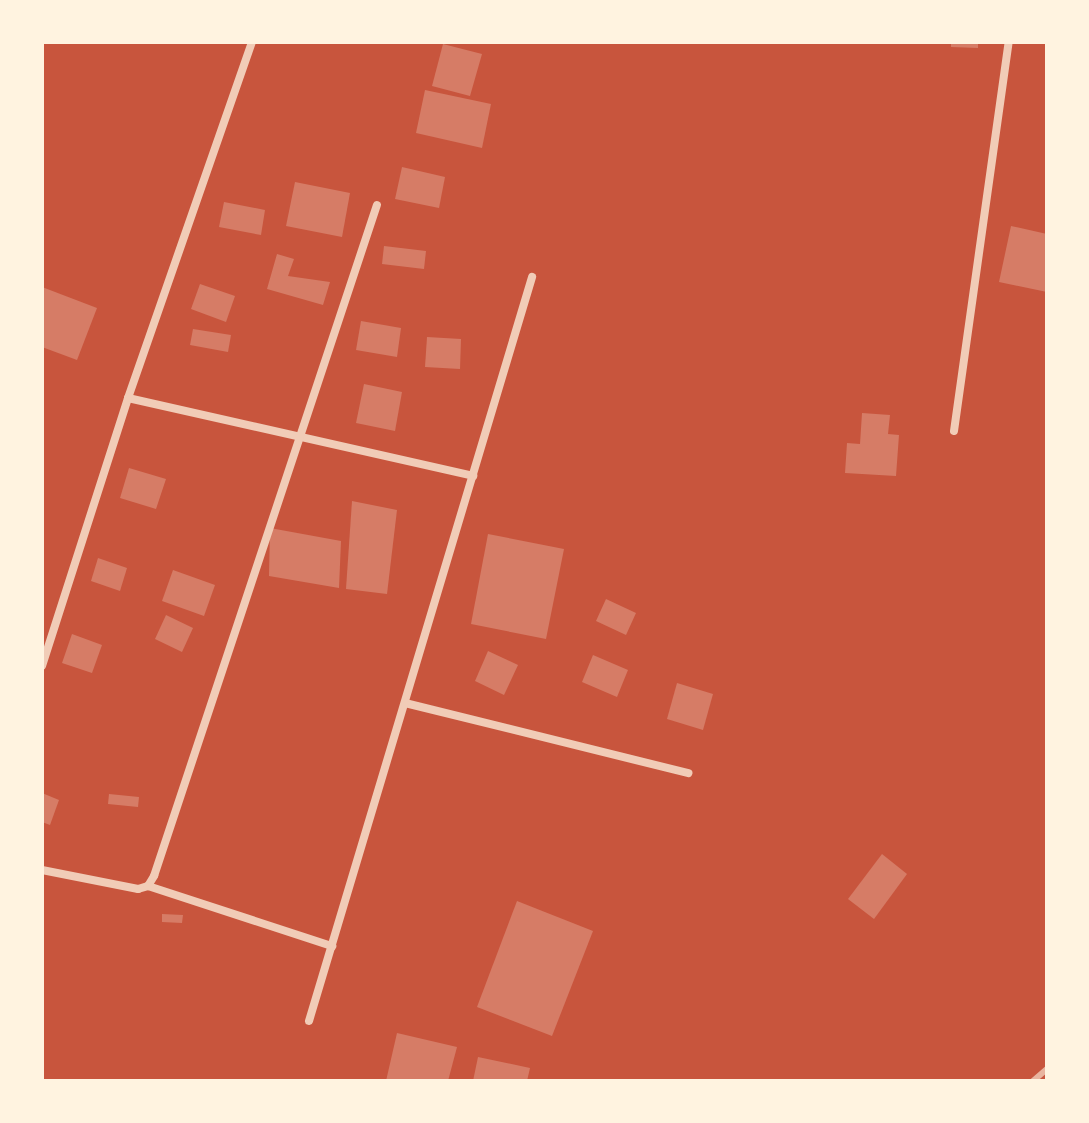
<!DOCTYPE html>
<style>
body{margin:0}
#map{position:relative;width:1089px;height:1123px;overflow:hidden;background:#c8553d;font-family:"Nunito Sans",sans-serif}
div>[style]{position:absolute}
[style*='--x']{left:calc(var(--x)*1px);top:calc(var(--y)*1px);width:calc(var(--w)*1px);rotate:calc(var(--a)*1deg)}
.building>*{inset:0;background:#d67c66}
.minor>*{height:8px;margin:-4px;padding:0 4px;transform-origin:4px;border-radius:4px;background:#f1ccb7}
.rail>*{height:6px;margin:-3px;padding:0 3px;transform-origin:3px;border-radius:3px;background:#e9b49f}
span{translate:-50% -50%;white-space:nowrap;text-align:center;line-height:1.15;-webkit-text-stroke:6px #fff3e0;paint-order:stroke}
.frame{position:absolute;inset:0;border:44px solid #fff3e0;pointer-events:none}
</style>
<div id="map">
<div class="building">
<div style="clip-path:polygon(951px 42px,978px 42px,978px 48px,951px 47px)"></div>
<div style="clip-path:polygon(443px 44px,482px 54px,470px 96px,432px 86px)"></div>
<div style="clip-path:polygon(425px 90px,491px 104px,482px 148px,416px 133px)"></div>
<div style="clip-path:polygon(402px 167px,445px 177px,439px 208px,395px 199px)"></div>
<div style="clip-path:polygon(295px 182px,350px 193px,342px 237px,286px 226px)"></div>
<div style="clip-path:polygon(224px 202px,265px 210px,261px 235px,219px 227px)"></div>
<div style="clip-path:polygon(1011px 226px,1047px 234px,1047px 292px,999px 282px)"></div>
<div style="clip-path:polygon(384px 246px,426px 251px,424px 269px,382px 264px)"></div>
<div style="clip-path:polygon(277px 254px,294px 259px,288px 276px,330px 282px,323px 305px,267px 289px)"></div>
<div style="clip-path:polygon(200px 284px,235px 296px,226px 322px,191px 309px)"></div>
<div style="clip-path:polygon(42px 287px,97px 308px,77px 360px,42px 347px)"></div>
<div style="clip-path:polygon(361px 321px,401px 328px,397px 357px,356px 350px)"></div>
<div style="clip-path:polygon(193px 329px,231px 335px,228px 352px,190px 345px)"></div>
<div style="clip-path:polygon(427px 337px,461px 339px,460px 369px,425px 367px)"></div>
<div style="clip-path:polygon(364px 384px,402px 392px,395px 431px,356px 423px)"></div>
<div style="clip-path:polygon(862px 413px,890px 415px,888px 434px,899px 435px,896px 476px,845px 473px,847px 443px,860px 444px)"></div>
<div style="clip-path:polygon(129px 468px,166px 479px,156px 509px,120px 498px)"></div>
<div style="clip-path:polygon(352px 501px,397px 510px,387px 594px,346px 589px)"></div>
<div style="clip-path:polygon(270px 528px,341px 541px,339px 588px,269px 576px)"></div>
<div style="clip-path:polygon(488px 534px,564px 549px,546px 639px,471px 624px)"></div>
<div style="clip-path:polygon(98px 558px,127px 568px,120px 591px,91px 581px)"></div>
<div style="clip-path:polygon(173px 570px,215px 585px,204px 616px,162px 601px)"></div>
<div style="clip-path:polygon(606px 599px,636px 613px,626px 635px,596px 621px)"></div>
<div style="clip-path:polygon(166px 615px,193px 628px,182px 652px,155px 639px)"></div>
<div style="clip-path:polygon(72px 634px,102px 645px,92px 673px,62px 663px)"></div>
<div style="clip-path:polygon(488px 651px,518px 665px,504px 695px,475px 681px)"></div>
<div style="clip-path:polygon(593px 655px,628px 670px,617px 697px,582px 682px)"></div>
<div style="clip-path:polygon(677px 683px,713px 694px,703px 730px,667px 719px)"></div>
<div style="clip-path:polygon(42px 793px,59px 800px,50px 825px,42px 822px)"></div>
<div style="clip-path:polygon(109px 794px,139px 797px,138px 807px,108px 804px)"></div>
<div style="clip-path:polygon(882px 854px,907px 874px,874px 919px,848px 899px)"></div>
<div style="clip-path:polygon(517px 901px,593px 931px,552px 1036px,477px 1007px)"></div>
<div style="clip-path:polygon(162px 914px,183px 915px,182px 923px,162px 922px)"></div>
<div style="clip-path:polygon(397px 1033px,457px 1047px,448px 1081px,386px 1081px)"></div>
<div style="clip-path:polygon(478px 1057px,530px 1068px,527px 1081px,473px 1081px)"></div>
</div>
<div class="minor">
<div style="--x:128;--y:398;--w:354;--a:12.7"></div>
<div style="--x:954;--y:431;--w:393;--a:-82"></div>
<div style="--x:42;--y:666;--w:281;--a:-72.2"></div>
<div style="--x:128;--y:398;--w:377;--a:-70.8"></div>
<div style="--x:405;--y:703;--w:292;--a:13.9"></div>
<div style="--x:42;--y:870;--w:98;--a:11.2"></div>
<div style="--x:138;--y:889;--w:10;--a:-17"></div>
<div style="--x:148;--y:886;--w:12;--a:-59"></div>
<div style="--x:154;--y:876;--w:707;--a:-71.62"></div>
<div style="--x:148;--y:886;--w:194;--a:18.1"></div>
<div style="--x:309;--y:1021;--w:777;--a:-73.31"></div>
</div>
<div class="rail">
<div style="--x:1033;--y:1081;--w:18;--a:-41"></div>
</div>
<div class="frame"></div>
</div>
